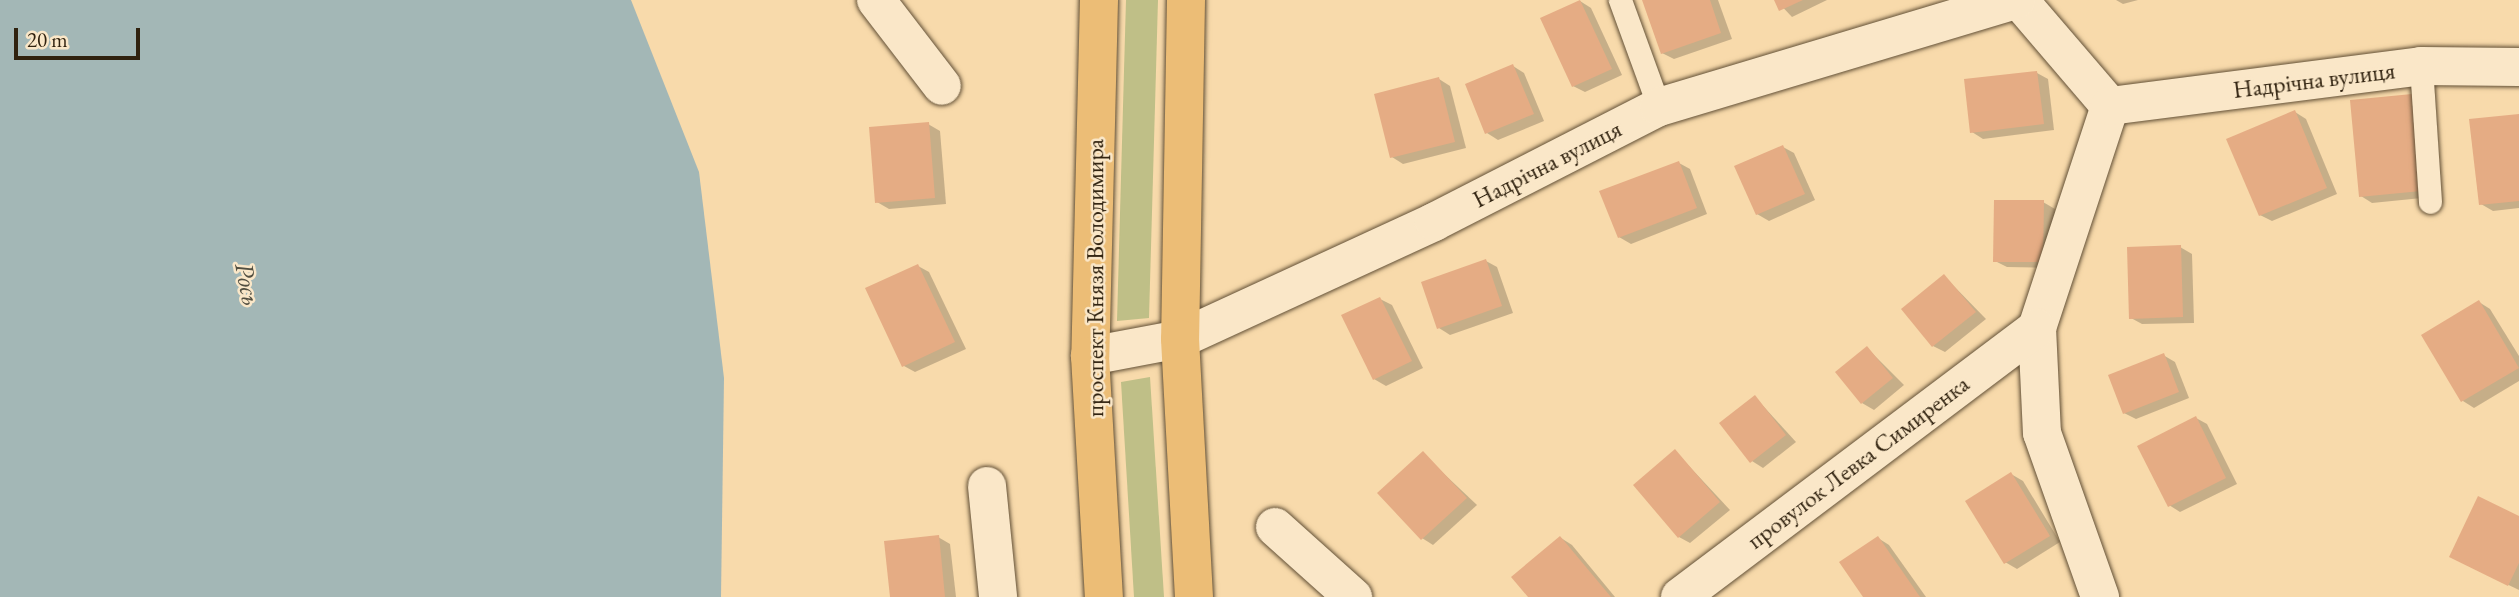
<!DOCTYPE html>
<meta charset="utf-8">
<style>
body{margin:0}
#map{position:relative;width:2519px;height:597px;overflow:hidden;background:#f8daab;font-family:"EB Garamond",serif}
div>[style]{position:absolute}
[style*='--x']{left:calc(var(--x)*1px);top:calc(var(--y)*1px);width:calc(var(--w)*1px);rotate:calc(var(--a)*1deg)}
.green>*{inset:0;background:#bfbf87}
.water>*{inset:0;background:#a3b7b6}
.shadow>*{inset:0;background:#0003}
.building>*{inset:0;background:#e5ac84}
.roads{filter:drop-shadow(0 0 2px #625036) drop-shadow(0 0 2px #625036)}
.lane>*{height:23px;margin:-11.5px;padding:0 11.5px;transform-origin:11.5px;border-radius:11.5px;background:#fae7c8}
.street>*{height:38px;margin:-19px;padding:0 19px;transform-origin:19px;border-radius:19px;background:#fae7c8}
.primary>*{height:38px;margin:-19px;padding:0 19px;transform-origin:19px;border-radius:19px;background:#ecbd76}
span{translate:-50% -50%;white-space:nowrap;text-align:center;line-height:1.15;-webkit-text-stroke:5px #fae7c8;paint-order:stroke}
.street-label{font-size:24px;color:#30220f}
.water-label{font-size:26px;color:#524f41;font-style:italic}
.scale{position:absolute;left:14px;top:28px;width:126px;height:32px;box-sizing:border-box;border:4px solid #30220f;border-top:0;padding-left:9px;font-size:21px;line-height:24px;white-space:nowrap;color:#30220f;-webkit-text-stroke:5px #fae7c8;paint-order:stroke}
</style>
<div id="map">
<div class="green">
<div style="clip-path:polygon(1126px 0,1158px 0,1149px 318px,1117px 321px)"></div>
<div style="clip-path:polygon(1150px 377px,1164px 597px,1134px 597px,1121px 382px)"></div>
</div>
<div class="water">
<div style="clip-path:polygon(0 0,631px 0,699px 172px,724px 378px,721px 597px,0 597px)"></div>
</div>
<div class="shadow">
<div style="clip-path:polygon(1644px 0,1718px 0,1732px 39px,1674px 59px,1662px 53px)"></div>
<div style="clip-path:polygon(1776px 0,1827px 0,1792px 17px)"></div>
<div style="clip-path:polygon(2116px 0,2138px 0,2123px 4px)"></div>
<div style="clip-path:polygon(1580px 1px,1591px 8px,1622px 75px,1585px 92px,1573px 86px)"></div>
<div style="clip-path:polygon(1513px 66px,1524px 73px,1544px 121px,1498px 140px,1487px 133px)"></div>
<div style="clip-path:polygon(2037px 73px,2048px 79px,2054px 130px,1983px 139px,1972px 132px)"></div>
<div style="clip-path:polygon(1439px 79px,1450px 86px,1466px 148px,1403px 164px,1392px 157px)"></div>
<div style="clip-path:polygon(2423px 103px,2432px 197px,2372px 203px,2361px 196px)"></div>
<div style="clip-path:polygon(2295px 112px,2306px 119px,2337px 194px,2272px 221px,2260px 215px)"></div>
<div style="clip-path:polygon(2519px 115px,2519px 208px,2493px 211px,2481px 204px)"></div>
<div style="clip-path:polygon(928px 124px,940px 131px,946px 204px,889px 209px,877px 202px)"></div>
<div style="clip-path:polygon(1783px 147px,1794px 153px,1815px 200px,1769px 221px,1757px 214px)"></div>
<div style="clip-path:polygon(1679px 163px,1690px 169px,1707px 214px,1631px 244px,1619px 237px)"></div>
<div style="clip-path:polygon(2043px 202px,2055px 209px,2054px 268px,2007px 267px,1995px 261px)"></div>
<div style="clip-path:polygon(2180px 247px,2192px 254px,2194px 323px,2142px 324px,2131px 318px)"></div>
<div style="clip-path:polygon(1486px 261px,1497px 267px,1513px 313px,1450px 335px,1439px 328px)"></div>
<div style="clip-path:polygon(918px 266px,929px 272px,966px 349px,915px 372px,904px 366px)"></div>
<div style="clip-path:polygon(1944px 276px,1986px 319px,1945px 352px,1933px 346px)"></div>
<div style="clip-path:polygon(1380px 299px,1392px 305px,1423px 368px,1386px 386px,1374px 379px)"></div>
<div style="clip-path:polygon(2479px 302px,2490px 309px,2519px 356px,2519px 381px,2474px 408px,2463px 401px)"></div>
<div style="clip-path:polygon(1867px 348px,1904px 385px,1874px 410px,1862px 403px)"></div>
<div style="clip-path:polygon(2163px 355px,2175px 362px,2189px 398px,2136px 419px,2124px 413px)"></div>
<div style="clip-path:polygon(1755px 397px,1796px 442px,1763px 468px,1752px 461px)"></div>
<div style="clip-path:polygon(2196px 418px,2207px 424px,2237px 484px,2180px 512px,2169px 505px)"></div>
<div style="clip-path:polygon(1675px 451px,1730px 510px,1690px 543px,1679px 537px)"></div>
<div style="clip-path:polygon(1423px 454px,1477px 505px,1433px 545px,1422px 538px)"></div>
<div style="clip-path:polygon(2011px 474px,2023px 481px,2060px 542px,2017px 569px,2005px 562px)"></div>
<div style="clip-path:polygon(2519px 518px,2519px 590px,2463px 563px)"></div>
<div style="clip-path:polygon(938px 537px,950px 544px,956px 597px,892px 597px)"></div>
<div style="clip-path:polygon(1561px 538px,1572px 545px,1615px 597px,1530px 597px)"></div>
<div style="clip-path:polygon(1878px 538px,1889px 545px,1926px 597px,1865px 597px)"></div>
</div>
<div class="building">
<div style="clip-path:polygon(1580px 0,1612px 69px,1572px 87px,1540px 18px)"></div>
<div style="clip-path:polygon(1642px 0,1710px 0,1721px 33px,1661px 54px)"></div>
<div style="clip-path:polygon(1774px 0,1803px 0,1779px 11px)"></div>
<div style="clip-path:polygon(1513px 64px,1534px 114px,1485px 134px,1465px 84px)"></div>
<div style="clip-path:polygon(2037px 71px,2044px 124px,1970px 133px,1964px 79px)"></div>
<div style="clip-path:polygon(1439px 77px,1455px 142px,1390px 158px,1374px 94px)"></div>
<div style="clip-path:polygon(2412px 94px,2421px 191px,2359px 197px,2350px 100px)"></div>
<div style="clip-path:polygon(2295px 110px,2327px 188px,2259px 216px,2226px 139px)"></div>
<div style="clip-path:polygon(2519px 114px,2519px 201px,2479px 205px,2469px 119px)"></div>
<div style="clip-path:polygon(929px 122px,935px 198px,875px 203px,869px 127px)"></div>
<div style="clip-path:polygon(1783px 145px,1805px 194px,1756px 215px,1734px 166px)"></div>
<div style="clip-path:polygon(1679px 161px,1697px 208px,1618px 238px,1599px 191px)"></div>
<div style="clip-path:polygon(1994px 200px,2044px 200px,2043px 262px,1993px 262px)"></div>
<div style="clip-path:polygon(2181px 245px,2183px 317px,2129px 319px,2127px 247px)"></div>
<div style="clip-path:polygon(1486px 259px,1502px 306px,1437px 329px,1421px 282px)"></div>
<div style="clip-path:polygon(918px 264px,955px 342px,902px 367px,865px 288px)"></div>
<div style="clip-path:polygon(1944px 274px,1976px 312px,1932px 347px,1901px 309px)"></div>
<div style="clip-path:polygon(1380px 297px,1412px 361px,1373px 380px,1341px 315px)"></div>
<div style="clip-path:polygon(2479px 300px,2519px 368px,2461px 402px,2421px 335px)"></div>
<div style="clip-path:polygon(1867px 346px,1893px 378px,1861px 404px,1835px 372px)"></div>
<div style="clip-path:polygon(2164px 353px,2179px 392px,2123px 414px,2108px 375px)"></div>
<div style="clip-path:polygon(1755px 395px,1786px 435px,1750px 463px,1719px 423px)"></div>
<div style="clip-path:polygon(2196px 416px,2226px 478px,2168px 507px,2137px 446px)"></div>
<div style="clip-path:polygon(1675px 449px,1720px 502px,1678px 538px,1633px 485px)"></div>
<div style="clip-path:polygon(1423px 451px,1467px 498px,1421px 540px,1377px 493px)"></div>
<div style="clip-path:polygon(2011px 472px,2050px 536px,2004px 564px,1965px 501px)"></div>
<div style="clip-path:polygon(2478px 496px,2519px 516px,2519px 563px,2508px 586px,2449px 557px)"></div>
<div style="clip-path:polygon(939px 535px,945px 597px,890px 597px,884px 541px)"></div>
<div style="clip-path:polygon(1560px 536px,1611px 597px,1528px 597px,1511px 577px)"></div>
<div style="clip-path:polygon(1878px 536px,1920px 597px,1863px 597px,1839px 562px)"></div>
</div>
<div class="roads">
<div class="lane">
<div style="--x:1620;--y:0;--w:114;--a:70"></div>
<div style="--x:2421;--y:66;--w:136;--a:86.2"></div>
</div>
<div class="street">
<div style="--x:876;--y:0;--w:108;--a:52.5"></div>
<div style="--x:2019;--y:0;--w:140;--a:49.4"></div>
<div style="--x:2110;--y:106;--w:234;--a:108.2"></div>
<div style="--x:2037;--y:328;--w:105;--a:87.3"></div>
<div style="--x:2042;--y:433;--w:174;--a:70.5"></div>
<div style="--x:2110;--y:106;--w:314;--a:-7.3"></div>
<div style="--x:2421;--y:66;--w:98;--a:0.6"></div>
<div style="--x:1090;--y:356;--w:92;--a:-10.7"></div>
<div style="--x:1180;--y:339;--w:280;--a:-24.7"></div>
<div style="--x:1434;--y:222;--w:253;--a:-27.1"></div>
<div style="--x:1659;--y:107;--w:373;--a:-16.7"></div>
<div style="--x:987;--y:486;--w:112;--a:84.3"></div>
<div style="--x:1275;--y:527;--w:105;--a:41.9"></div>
<div style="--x:1680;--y:597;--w:447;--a:-37"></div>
</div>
<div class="primary">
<div style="--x:1099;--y:0;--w:356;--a:91.4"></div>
<div style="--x:1090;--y:356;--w:241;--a:86.7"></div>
<div style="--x:1186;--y:0;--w:339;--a:91"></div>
<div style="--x:1180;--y:339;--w:258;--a:86.9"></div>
</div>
</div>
<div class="street-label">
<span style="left:2314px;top:80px;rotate:-7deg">Надрічна вулиця</span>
<span style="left:1547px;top:164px;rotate:-27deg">Надрічна вулиця</span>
<span style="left:1095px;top:278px;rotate:-90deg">проспект Князя Володимира</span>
<span style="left:1858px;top:462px;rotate:-37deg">провулок Левка Симиренка</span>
</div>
<div class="water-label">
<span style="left:247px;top:284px;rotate:79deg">Рось</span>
</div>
<div class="scale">20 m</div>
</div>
